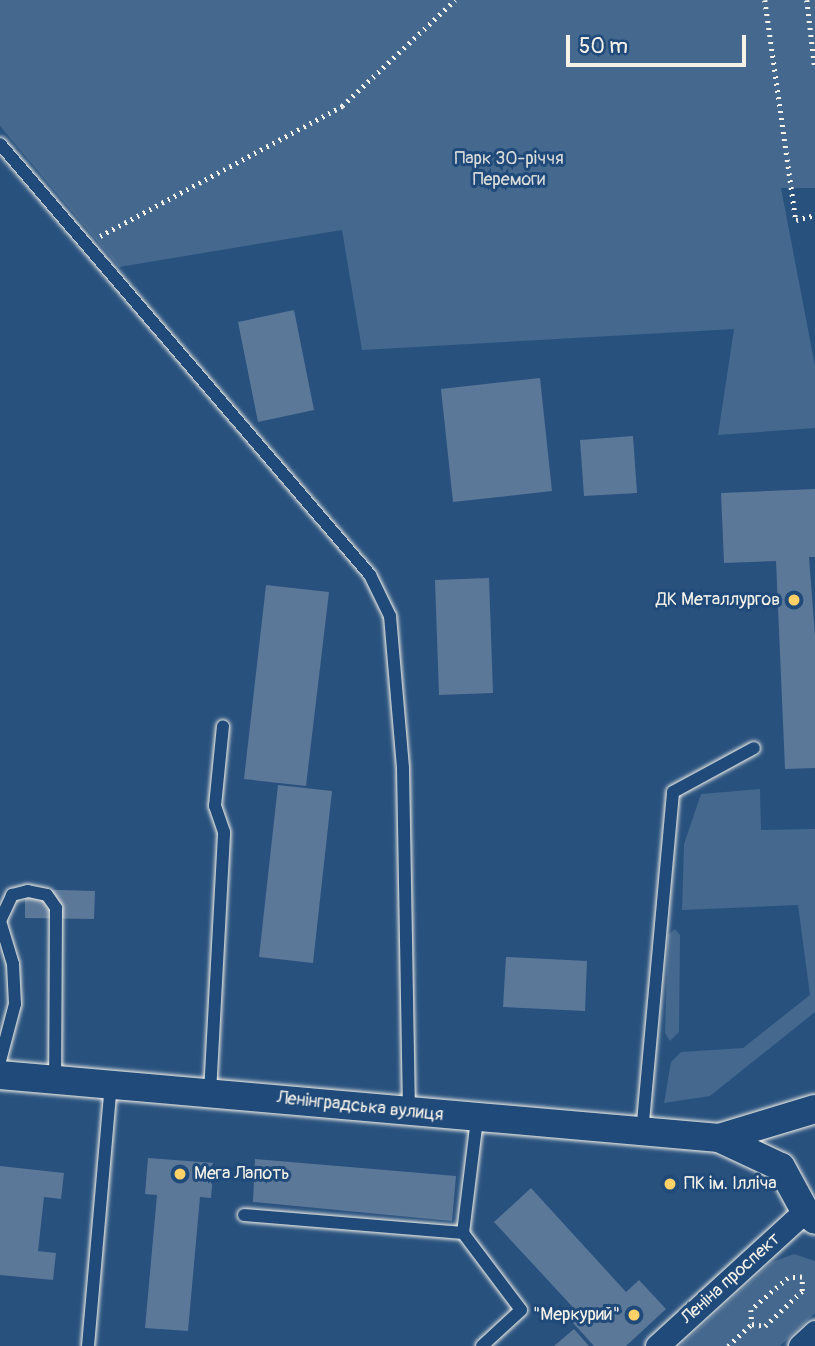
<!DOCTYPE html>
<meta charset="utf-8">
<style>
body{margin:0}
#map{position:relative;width:815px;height:1346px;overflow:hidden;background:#28517e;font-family:Pangolin,sans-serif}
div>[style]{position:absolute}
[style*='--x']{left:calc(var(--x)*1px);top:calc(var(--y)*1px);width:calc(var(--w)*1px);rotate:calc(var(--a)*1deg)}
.green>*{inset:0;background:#45688e}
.building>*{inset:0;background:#5b7899}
.path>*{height:4.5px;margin-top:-2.25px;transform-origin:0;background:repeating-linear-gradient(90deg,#f4f1e8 0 2px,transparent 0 7px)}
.roads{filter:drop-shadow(0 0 2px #f4f1e8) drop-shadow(0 0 2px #f4f1e8)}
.service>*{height:12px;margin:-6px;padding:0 6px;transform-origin:6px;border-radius:6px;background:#1f4a7a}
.minor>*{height:23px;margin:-11.5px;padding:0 11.5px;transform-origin:11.5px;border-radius:11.5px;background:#1f4a7a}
.tertiary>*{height:28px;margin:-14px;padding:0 14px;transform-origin:14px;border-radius:14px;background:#1f4a7a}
.dots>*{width:19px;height:19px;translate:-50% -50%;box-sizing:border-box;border:4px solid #1f4a7a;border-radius:50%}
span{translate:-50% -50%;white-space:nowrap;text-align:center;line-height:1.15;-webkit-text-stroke:6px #1f4a7a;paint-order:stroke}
.park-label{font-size:18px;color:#dadcda}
.poi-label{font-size:18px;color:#f4f1e8}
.right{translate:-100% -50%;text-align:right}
.left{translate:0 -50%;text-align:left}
.street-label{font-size:18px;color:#f4f1e8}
.scale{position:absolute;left:566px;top:35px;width:180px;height:32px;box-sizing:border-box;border:4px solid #f4f1e8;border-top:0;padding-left:9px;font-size:21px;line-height:24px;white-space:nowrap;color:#f4f1e8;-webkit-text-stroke:5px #1f4a7a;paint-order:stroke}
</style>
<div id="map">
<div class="green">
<div style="clip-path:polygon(0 0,815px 0,815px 188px,781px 188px,815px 366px,815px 428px,718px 435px,734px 329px,362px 350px,342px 230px,119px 267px,0 126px)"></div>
<div style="clip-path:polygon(760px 789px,761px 830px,815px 829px,815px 1012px,710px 1096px,664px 1103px,671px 1062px,681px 1052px,743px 1048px,810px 995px,798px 905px,682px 910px,684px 844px,701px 794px)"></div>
<div style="clip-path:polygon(675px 929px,680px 935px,679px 1032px,670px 1041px,665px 1033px,668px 935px)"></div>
<div style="clip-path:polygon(794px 1254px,815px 1261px,815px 1313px,780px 1346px,680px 1346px,772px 1262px)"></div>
</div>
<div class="building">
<div style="clip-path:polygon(294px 310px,314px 410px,258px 422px,238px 322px)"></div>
<div style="clip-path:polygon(540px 378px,552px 491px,453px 502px,441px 389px)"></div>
<div style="clip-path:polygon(633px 436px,637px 493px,584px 496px,580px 440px)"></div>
<div style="clip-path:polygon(815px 489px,815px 557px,809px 557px,815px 636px,815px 768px,785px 769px,776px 561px,724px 563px,721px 493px)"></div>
<div style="clip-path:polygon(489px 578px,493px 693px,439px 695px,435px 580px)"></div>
<div style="clip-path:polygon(266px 585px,329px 592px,306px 786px,244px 779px)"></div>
<div style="clip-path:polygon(278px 785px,332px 791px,313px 963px,259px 957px)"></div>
<div style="clip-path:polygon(25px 889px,95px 891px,94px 919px,25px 918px)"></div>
<div style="clip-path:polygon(506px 957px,587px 961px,585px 1011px,503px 1007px)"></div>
<div style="clip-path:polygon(148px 1158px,214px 1163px,211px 1198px,200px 1197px,188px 1331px,145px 1328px,157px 1195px,145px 1194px)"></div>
<div style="clip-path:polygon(255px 1159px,456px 1176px,452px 1221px,253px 1202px)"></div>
<div style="clip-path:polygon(0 1166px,64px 1173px,61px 1199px,44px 1197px,38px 1251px,56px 1253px,53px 1280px,0 1275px)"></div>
<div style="clip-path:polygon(531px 1188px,626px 1292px,639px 1280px,666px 1309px,626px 1346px,594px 1346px,573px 1323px,581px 1316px,494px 1222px)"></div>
<div style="clip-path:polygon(574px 1329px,589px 1346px,554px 1346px)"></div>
</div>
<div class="path">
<div style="--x:765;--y:0;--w:222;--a:82"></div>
<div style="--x:796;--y:220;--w:20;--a:-15"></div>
<div style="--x:807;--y:0;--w:69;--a:83.4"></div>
<div style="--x:100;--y:236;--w:275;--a:-28.2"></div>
<div style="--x:342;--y:106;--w:155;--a:-43.2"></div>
<div style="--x:728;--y:1346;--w:33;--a:-43"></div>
<div style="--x:752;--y:1324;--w:13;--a:9"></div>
<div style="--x:765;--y:1326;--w:51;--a:-43.4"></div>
<div style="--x:802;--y:1291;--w:14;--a:-90"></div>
<div style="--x:802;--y:1277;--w:14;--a:176"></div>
<div style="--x:788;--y:1278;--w:49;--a:139.1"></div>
<div style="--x:751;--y:1310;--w:14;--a:86"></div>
</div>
<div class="roads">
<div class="service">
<div style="--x:0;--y:144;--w:568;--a:49.35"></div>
<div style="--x:370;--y:575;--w:46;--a:64"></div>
<div style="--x:390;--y:616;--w:153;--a:85.1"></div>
<div style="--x:403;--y:768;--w:342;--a:89"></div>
<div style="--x:0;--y:1061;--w:59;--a:-75.3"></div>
<div style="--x:15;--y:1004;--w:40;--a:-92.9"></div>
<div style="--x:13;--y:964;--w:45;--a:-106.8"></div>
<div style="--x:0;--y:921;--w:29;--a:-65"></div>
<div style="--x:12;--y:895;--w:16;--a:-14"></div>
<div style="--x:28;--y:891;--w:19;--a:12"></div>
<div style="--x:47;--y:895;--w:16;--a:55"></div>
<div style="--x:56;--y:908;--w:172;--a:90.3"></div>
<div style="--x:210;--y:1093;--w:261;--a:-86.9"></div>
<div style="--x:224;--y:832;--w:28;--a:-109"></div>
<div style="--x:215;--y:806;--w:80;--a:-84.3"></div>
<div style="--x:477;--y:1119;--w:115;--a:97"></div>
<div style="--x:463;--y:1233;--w:96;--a:53"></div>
<div style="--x:521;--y:1310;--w:53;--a:137.3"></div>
<div style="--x:642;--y:1133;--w:342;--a:-84.8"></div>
<div style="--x:673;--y:792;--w:92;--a:-28.5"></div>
<div style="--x:244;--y:1215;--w:220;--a:4.7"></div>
<div style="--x:88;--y:1346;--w:262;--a:-85"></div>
</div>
<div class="minor">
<div style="--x:657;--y:1346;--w:200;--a:-42.4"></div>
<div style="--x:800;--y:1346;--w:21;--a:-43"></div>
</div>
<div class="tertiary">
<div style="--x:0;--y:1075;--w:722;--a:5.01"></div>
<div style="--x:815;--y:1109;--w:100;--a:163.2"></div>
<div style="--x:719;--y:1138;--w:68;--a:25.1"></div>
<div style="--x:781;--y:1167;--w:50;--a:61.4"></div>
<div style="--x:805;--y:1211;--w:13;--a:42"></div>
</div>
</div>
<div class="dots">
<div style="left:794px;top:600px;background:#ffd166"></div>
<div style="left:180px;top:1174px;background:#ffd166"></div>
<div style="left:670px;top:1184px;background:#ffd166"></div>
<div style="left:634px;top:1315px;background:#ffd166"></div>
</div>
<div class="park-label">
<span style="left:509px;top:170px">Парк 30-річчя<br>Перемоги</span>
</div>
<div class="poi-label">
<span class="right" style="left:780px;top:600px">ДК Металлургов</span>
<span class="left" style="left:194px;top:1174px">Мега Лапоть</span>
<span class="left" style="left:684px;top:1184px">ПК ім. Ілліча</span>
<span class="right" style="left:620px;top:1315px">"Меркурий"</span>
</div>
<div class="street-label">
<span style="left:360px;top:1107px;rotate:6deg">Ленінградська вулиця</span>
<span style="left:731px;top:1279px;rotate:-42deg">Леніна проспект</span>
</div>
<div class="scale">50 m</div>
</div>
